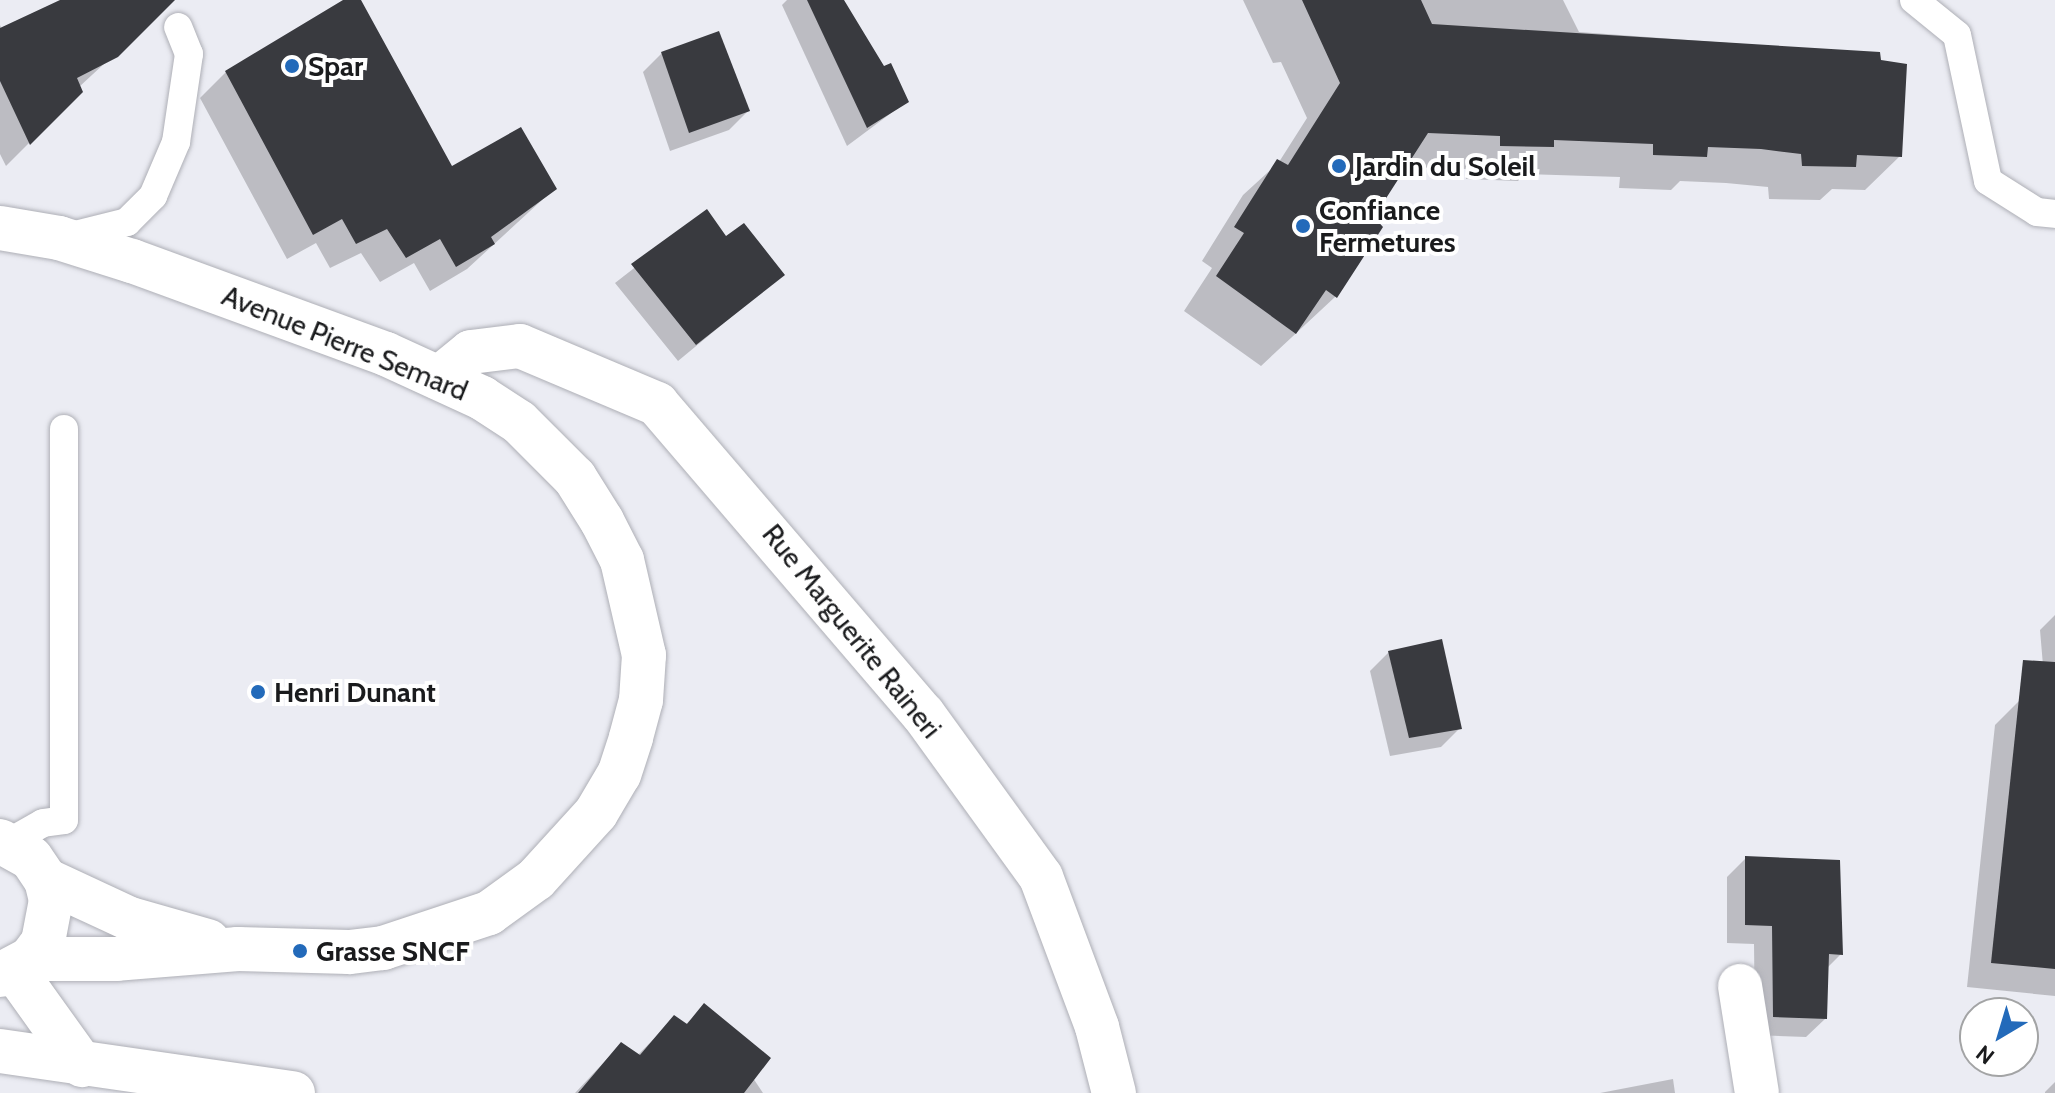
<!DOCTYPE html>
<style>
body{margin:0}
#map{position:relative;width:2055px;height:1093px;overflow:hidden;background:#ebecf3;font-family:Cabin,sans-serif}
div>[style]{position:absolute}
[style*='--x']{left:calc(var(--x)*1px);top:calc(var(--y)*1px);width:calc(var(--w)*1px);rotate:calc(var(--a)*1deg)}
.shadow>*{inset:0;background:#0003}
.building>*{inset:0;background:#393a3f}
.roads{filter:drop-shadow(0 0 2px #aeafb6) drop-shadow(0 0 2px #aeafb6)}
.lane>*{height:28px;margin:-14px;padding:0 14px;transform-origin:14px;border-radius:14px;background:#fff}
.street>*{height:44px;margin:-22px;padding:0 22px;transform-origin:22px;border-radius:22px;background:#fff}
.secondary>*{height:44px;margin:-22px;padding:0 22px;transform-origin:22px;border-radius:22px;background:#fff}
.dots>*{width:22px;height:22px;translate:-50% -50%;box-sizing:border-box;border:4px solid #fff;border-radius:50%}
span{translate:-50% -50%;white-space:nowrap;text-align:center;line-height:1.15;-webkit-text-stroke:8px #fff;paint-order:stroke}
.poi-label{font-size:28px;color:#1a1b1d;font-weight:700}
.left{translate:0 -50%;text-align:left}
.street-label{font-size:28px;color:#1a1b1d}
.north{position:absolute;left:1959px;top:997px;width:80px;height:80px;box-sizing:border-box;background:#fff;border:2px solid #a3a4a5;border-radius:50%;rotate:218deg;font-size:22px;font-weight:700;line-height:32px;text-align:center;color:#1a1b1d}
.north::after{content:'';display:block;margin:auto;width:28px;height:36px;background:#236aba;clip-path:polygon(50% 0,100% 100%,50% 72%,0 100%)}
</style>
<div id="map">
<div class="shadow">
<div style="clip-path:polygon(65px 0,154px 0,158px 14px,79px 87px,81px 91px,6px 166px,0 154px,0 25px,2px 30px)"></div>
<div style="clip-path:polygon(348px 0,359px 0,451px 169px,554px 189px,467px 269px,430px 291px,414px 263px,380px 282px,361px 253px,330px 268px,316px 243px,287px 259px,200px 98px,226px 72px)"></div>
<div style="clip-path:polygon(787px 0,842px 0,906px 102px,847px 146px,782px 5px)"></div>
<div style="clip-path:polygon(1243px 0,1563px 0,1579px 32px,1878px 54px,1900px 156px,1865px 190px,1832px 189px,1820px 200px,1769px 199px,1768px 187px,1726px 183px,1680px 181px,1671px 190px,1619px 188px,1620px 177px,1524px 174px,1518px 181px,1466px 179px,1467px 169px,1404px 167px,1371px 218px,1335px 297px,1261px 366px,1184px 311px,1212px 268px,1202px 261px,1243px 195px,1279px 162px,1307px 118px,1281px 62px,1273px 63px)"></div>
<div style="clip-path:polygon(662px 53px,748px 111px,729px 130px,670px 151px,643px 72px)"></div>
<div style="clip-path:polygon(706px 212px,726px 238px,782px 275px,678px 361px,615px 283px)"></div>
<div style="clip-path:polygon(2055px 615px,2055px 996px,1967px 987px,1995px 725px,2020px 700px,2046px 701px,2040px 630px)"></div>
<div style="clip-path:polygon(1389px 652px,1460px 728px,1441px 747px,1390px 756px,1370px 671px)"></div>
<div style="clip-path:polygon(1746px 858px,1841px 954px,1827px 968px,1825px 1019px,1806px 1037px,1755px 1035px,1754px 944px,1727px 943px,1727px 877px)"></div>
<div style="clip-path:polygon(705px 1006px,763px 1093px,575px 1093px,621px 1044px,637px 1056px,674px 1018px,685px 1025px)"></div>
<div style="clip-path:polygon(1673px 1079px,1675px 1093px,1600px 1093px)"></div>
<div style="clip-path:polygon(2055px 1082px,2055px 1093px,2045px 1093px,2045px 1092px)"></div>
</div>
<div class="building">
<div style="clip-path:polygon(60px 0,175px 0,118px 57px,77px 78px,83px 92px,30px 145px,0 81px,0 28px)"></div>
<div style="clip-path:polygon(343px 0,361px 0,452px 166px,521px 127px,557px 189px,491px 237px,495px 244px,456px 267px,440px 239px,406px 258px,387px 229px,356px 244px,342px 219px,313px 235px,225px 71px)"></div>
<div style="clip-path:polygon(807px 0,844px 0,884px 66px,891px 63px,909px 102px,867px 128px)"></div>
<div style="clip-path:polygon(1302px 0,1421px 0,1432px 24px,1880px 52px,1881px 60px,1907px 64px,1902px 157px,1857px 155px,1856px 167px,1802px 166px,1801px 154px,1761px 149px,1708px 147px,1707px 157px,1653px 155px,1653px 144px,1554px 140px,1554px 147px,1500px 146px,1500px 136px,1428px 133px,1374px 217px,1383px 227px,1337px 298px,1326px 290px,1296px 334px,1216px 276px,1244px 233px,1234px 227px,1277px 159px,1288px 165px,1340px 83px)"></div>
<div style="clip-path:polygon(719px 31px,750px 111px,689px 133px,661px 52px)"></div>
<div style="clip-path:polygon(707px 209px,726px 236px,744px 223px,785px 275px,696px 345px,631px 264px)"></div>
<div style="clip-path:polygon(1442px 639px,1462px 729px,1409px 738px,1388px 651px)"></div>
<div style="clip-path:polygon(2023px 660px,2055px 662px,2055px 969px,1991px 963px)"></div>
<div style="clip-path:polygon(1745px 856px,1840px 860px,1843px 955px,1829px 954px,1827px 1019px,1773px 1017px,1772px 926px,1745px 925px)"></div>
<div style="clip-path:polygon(704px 1003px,771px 1058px,744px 1093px,578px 1093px,621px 1042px,640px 1055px,674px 1015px,687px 1024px)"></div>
</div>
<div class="roads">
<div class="lane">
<div style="--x:1914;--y:0;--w:55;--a:39.1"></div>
<div style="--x:1957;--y:35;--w:149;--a:78"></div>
<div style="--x:1988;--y:181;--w:58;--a:32.3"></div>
<div style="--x:2037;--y:212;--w:18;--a:6"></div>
<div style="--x:67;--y:237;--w:62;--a:-14"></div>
<div style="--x:127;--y:222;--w:37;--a:-45"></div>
<div style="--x:153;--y:196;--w:59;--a:-66.9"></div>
<div style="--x:176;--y:142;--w:89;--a:-81.6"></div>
<div style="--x:189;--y:54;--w:29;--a:-112"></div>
<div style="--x:8;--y:843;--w:40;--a:-29.7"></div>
<div style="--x:43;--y:823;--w:21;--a:-8"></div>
<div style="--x:64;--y:820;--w:391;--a:-90"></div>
</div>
<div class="street">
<div style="--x:439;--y:378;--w:41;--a:-39.1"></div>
<div style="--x:471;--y:352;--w:49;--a:-7"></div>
<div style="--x:520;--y:346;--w:149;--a:22.9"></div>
<div style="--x:657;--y:404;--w:408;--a:49.4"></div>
<div style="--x:923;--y:714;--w:201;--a:54.1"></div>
<div style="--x:1041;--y:877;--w:160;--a:69.5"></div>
<div style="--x:1097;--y:1027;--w:68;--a:75.6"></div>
<div style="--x:14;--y:970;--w:117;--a:54.4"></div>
<div style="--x:1740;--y:986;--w:108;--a:81"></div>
<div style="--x:0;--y:1051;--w:296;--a:8.2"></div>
</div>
<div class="secondary">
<div style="--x:0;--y:228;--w:60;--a:9.6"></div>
<div style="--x:59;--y:238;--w:77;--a:17.5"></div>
<div style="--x:132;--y:261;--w:270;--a:20.1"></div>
<div style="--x:386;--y:354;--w:106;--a:24.6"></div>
<div style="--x:482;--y:398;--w:44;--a:33"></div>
<div style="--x:519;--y:422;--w:79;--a:45"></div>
<div style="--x:575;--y:478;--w:51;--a:57.9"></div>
<div style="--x:602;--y:521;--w:44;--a:62.9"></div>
<div style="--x:622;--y:560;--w:98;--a:77"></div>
<div style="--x:644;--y:655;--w:45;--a:93.8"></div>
<div style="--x:641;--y:700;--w:39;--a:105"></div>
<div style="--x:631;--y:738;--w:38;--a:108"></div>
<div style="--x:619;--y:774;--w:45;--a:120.5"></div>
<div style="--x:596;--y:813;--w:89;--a:132.3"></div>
<div style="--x:536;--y:879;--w:58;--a:144.1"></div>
<div style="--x:489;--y:913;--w:112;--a:161.7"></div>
<div style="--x:383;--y:948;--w:34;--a:173"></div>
<div style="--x:349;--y:952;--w:111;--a:-178.5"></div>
<div style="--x:238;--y:949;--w:121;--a:175.3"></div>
<div style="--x:117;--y:959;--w:87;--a:180"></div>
<div style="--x:0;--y:841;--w:35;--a:29"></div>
<div style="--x:31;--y:858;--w:27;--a:56"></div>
<div style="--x:46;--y:880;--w:21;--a:76"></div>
<div style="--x:51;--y:900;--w:43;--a:100.8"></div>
<div style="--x:43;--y:942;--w:21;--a:127"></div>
<div style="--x:30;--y:959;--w:34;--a:152"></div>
<div style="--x:46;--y:880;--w:93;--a:24.9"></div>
<div style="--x:130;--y:919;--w:81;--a:15.8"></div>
</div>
</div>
<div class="dots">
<div style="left:292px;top:66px;background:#236aba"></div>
<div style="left:1339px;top:166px;background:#236aba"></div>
<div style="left:1303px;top:226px;background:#236aba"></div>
<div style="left:258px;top:692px;background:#236aba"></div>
<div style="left:300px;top:951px;background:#236aba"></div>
</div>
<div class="poi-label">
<span class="left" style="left:308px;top:66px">Spar</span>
<span class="left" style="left:1355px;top:166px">Jardin du Soleil</span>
<span class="left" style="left:1319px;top:226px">Confiance<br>Fermetures</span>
<span class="left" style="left:274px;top:692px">Henri Dunant</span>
<span class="left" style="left:316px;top:951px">Grasse SNCF</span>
</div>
<div class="street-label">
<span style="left:345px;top:343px;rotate:22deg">Avenue Pierre Semard</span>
<span style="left:852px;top:631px;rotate:51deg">Rue Marguerite Raineri</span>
</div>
<div class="north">N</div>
</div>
